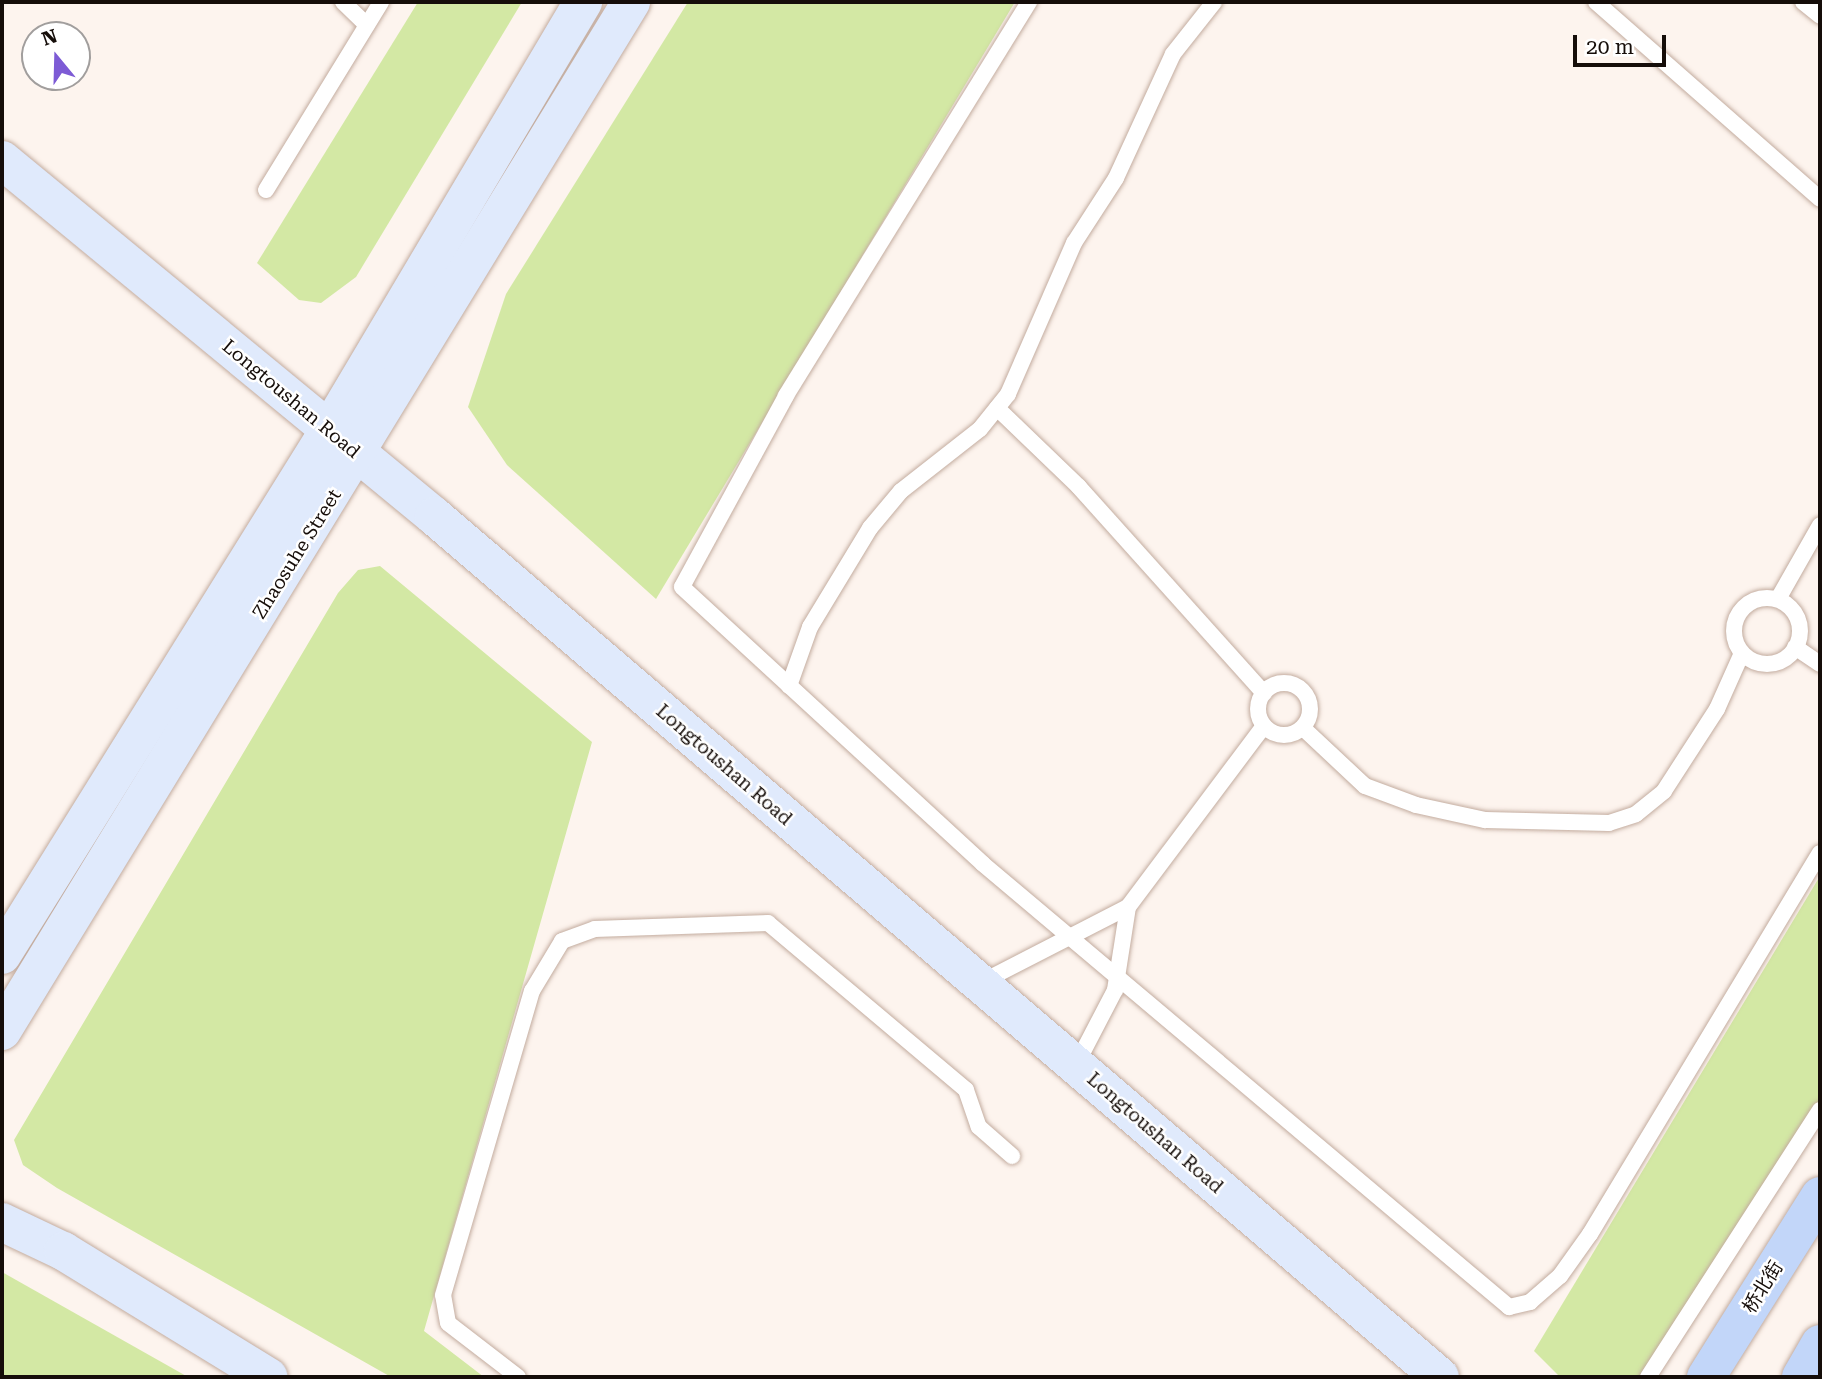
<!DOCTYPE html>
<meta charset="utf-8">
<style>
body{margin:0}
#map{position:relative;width:1822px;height:1379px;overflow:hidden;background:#fdf4ee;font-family:"Roboto Serif","Noto Sans SC",serif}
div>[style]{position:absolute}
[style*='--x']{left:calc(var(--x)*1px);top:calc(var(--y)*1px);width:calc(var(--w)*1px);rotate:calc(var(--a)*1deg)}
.green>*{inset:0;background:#d3e8a4}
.roads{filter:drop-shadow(0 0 2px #c3ac9f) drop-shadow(0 0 2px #c3ac9f)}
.lane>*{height:16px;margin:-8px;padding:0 8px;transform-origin:8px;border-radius:8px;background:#fff}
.lane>.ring{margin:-8px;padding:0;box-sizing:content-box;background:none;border:16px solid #fff;border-radius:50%}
.secondary>*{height:38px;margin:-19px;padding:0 19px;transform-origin:19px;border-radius:19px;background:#e0eafc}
.primary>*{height:38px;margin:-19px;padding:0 19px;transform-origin:19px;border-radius:19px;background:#c2d6f9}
span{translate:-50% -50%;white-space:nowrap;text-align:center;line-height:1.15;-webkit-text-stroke:5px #fff;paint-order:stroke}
.street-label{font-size:19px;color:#150d09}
.frame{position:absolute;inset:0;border:4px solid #150d09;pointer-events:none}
.north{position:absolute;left:21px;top:21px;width:70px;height:70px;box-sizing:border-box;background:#fff;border:2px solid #a19e9d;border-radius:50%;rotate:341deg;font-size:19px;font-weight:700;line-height:28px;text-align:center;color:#150d09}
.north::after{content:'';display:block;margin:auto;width:24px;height:32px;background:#7d5bd5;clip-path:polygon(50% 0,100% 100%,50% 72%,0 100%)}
.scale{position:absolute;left:1573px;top:35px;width:93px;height:32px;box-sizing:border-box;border:4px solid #150d09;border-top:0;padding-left:9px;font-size:21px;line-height:24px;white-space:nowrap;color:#150d09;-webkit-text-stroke:5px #fff;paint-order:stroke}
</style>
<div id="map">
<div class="green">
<div style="clip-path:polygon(418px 2px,522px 2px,356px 277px,321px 303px,299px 300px,257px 263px)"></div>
<div style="clip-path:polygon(688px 2px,1015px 2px,656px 599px,507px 465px,468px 407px,506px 294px)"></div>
<div style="clip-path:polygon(380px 566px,592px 742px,424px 1331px,484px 1377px,391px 1377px,57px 1188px,23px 1165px,14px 1140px,338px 593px,358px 570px)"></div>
<div style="clip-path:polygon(1820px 876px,1820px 1100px,1650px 1377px,1560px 1377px,1534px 1351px)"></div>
<div style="clip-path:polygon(2px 1272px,188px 1377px,2px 1377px)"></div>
</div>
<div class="roads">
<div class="lane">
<div style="--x:343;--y:2;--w:33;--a:44"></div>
<div style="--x:1029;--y:2;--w:463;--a:121.7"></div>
<div style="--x:786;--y:396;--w:217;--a:118.6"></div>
<div style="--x:682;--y:587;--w:409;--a:42.6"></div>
<div style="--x:983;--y:864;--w:688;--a:40.1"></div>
<div style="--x:1509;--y:1307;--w:22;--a:-13"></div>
<div style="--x:1530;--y:1302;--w:40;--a:-41"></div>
<div style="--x:1560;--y:1276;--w:52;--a:-54.5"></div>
<div style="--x:1590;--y:1234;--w:445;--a:-58.9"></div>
<div style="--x:1596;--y:2;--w:298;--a:41.3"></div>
<div style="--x:1803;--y:2;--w:22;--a:39"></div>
<div style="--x:266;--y:190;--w:220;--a:-58.5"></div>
<div style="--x:997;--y:408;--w:114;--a:43.9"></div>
<div style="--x:1079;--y:487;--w:277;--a:48.1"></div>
<div class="ring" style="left:1734px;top:598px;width:50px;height:50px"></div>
<div style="--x:1778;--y:599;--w:85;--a:-60.4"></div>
<div style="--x:1795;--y:647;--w:30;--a:34"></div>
<div class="ring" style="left:1258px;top:683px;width:36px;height:36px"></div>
<div style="--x:789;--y:686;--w:63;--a:-70.4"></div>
<div style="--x:810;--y:627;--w:116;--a:-58.8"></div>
<div style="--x:870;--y:528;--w:48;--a:-50"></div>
<div style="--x:901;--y:491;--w:100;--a:-38.1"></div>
<div style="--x:980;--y:429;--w:45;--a:-51.3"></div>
<div style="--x:1008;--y:394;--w:165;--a:-66.4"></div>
<div style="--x:1074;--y:243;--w:77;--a:-57.1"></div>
<div style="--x:1116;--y:178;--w:136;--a:-65.3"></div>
<div style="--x:1173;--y:54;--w:66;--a:-51.7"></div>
<div style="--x:1303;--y:728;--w:85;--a:43.1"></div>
<div style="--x:1365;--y:786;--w:54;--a:20.4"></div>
<div style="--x:1416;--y:805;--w:71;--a:12.3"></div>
<div style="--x:1485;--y:820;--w:124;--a:1.4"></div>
<div style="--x:1609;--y:823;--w:28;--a:-18"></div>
<div style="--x:1636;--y:814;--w:36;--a:-39"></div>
<div style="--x:1664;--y:791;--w:98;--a:-57.1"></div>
<div style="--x:1717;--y:709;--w:61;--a:-65.9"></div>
<div style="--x:980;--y:983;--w:166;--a:-27.2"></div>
<div style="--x:1128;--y:907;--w:225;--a:-53.1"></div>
<div style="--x:1076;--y:1065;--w:85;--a:-62.5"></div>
<div style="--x:1115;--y:990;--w:84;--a:-81.1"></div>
<div style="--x:518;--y:1377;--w:88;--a:-142.4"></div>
<div style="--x:448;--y:1323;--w:28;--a:-100"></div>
<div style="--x:443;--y:1295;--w:317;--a:-73.7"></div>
<div style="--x:532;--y:991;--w:58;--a:-59"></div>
<div style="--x:562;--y:941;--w:35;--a:-20"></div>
<div style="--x:595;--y:929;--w:173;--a:-2"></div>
<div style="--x:768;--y:923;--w:259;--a:40.1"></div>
<div style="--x:966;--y:1090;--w:39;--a:71"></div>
<div style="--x:979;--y:1127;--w:44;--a:41.3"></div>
<div style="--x:1648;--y:1377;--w:318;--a:-57.2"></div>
</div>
<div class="secondary">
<div style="--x:2;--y:160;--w:560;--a:39.49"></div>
<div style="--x:434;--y:516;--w:1324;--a:40.56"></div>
<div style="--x:2;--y:955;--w:619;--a:-58.08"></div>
<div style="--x:329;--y:430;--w:498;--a:-59.3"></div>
<div style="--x:2;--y:1031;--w:1206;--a:-58.56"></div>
<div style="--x:2;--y:1222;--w:68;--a:25.4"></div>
<div style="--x:63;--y:1251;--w:241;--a:31.5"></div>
</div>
<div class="primary">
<div style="--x:1706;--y:1377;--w:214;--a:-57.8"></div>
<div style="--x:1801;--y:1377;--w:38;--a:-60"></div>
</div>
</div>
<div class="street-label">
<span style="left:291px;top:399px;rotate:40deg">Longtoushan Road</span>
<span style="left:297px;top:554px;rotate:-58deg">Zhaosuhe Street</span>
<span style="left:724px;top:765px;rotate:41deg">Longtoushan Road</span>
<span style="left:1155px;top:1133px;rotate:41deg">Longtoushan Road</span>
<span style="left:1763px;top:1287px;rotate:-58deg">桥北街</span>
</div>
<div class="frame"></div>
<div class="north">N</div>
<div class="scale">20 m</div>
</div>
